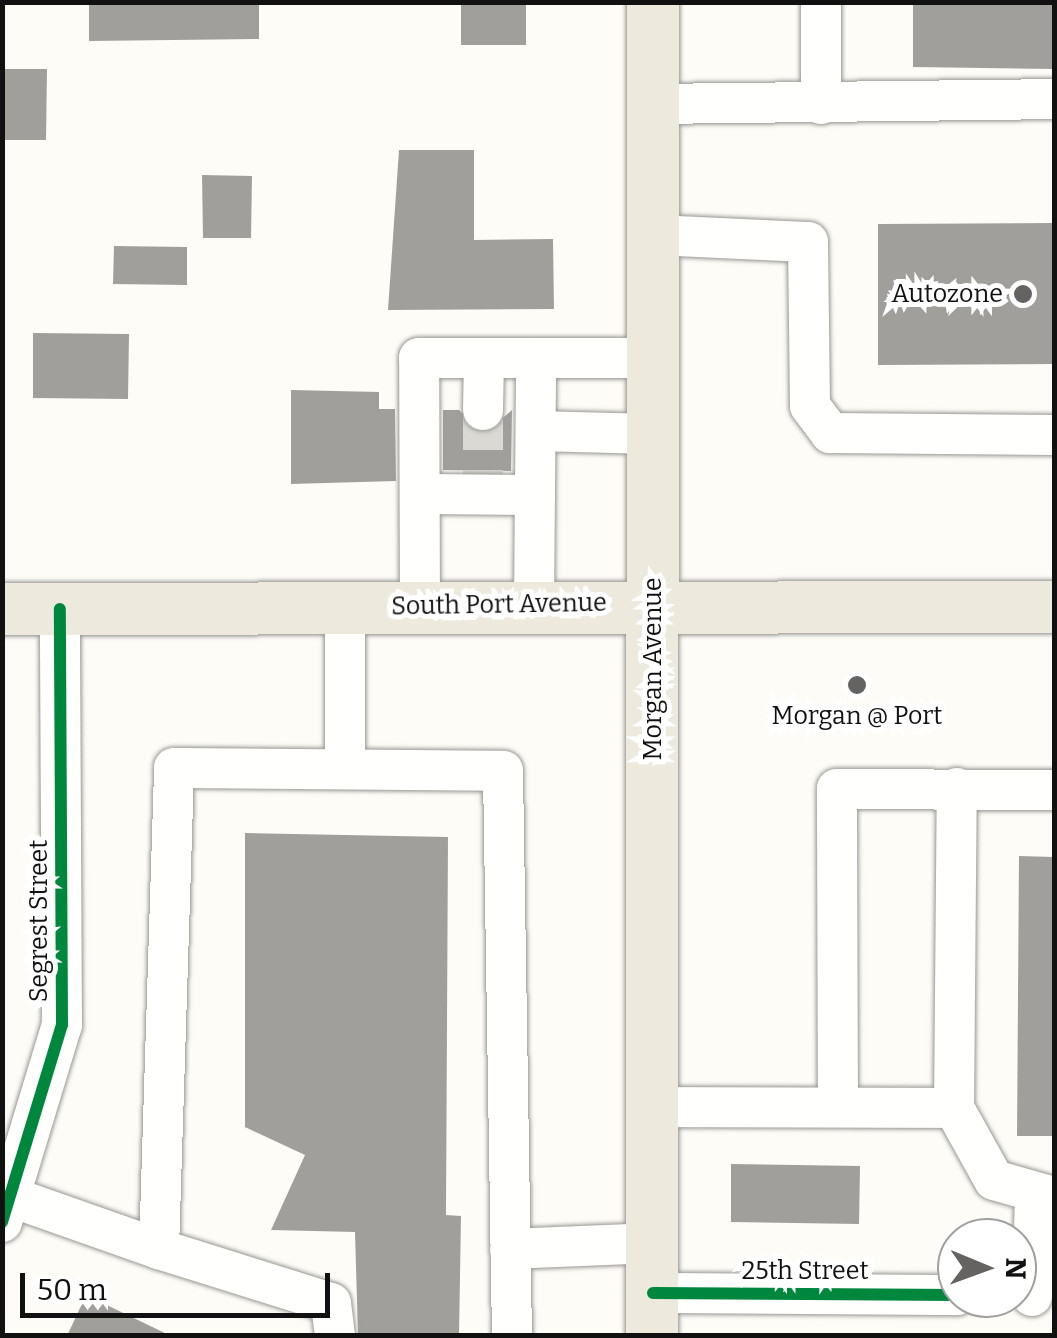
<!DOCTYPE html>
<style>
body{margin:0}
#map{position:relative;width:1057px;height:1338px;overflow:hidden;background:#fdfcf7;font-family:Bitter,serif}
div>[style]{position:absolute}
[style*='--x']{left:calc(var(--x)*1px);top:calc(var(--y)*1px);width:calc(var(--w)*1px);rotate:calc(var(--a)*1deg)}
.building>*{inset:0;background:#a19f9c}
.minor-tunnel>*{height:40px;margin-top:-20px;transform-origin:0;background:repeating-linear-gradient(90deg,#dad9d4 0 40px,transparent 0 60px)}
.roads{filter:drop-shadow(0 0 2px #979795) drop-shadow(0 0 2px #979795)}
.minor>*{height:40px;margin:-20px;padding:0 20px;transform-origin:20px;border-radius:20px;background:#fffffe}
.major>*{height:52px;margin:-26px;padding:0 26px;transform-origin:26px;border-radius:26px;background:#ede9dc}
.cycleway>*{height:12px;margin:-6px;padding:0 6px;transform-origin:6px;border-radius:6px;background:#00873e}
.dots>*{width:28px;height:28px;translate:-50% -50%;box-sizing:border-box;border:5px solid #fff;border-radius:50%}
span{translate:-50% -50%;white-space:nowrap;text-align:center;line-height:1.15;-webkit-text-stroke:10px #fff;paint-order:stroke}
.poi-label{font-size:25px;color:#111}
.right{translate:-100% -50%;text-align:right}
.street-label{font-size:25px;color:#111}
.frame{position:absolute;inset:0;border:5px solid #111;pointer-events:none}
.north{position:absolute;left:937px;top:1218px;width:100px;height:100px;box-sizing:border-box;background:#fff;border:2px solid #a0a0a0;border-radius:50%;rotate:91deg;font-size:28px;font-weight:700;line-height:40px;text-align:center;color:#111}
.north::after{content:'';display:block;margin:auto;width:35px;height:45px;background:#646362;clip-path:polygon(50% 0,100% 100%,50% 72%,0 100%)}
.scale{position:absolute;left:20px;top:1273px;width:310px;height:45px;box-sizing:border-box;border:5px solid #111;border-top:0;padding-left:12px;font-size:30px;line-height:35px;white-space:nowrap;color:#111;-webkit-text-stroke:8px #fff;paint-order:stroke}
</style>
<div id="map">
<div class="building">
<div style="clip-path:polygon(89px 2px,259px 2px,259px 39px,89px 41px)"></div>
<div style="clip-path:polygon(461px 2px,526px 2px,526px 45px,461px 45px)"></div>
<div style="clip-path:polygon(913px 2px,1054px 2px,1054px 69px,913px 67px)"></div>
<div style="clip-path:polygon(2px 69px,47px 69px,46px 140px,2px 140px)"></div>
<div style="clip-path:polygon(399px 150px,474px 150px,474px 240px,553px 239px,554px 309px,388px 310px)"></div>
<div style="clip-path:polygon(202px 175px,252px 176px,251px 238px,203px 238px)"></div>
<div style="clip-path:polygon(1054px 223px,1054px 364px,878px 365px,878px 224px)"></div>
<div style="clip-path:polygon(114px 246px,187px 247px,187px 285px,113px 284px)"></div>
<div style="clip-path:polygon(33px 333px,129px 334px,128px 399px,33px 398px)"></div>
<div style="clip-path:polygon(291px 390px,379px 392px,379px 409px,395px 409px,396px 481px,291px 484px)"></div>
<div style="clip-path:polygon(443px 410px,459px 410px,484px 434px,512px 410px,511px 471px,443px 470px)"></div>
<div style="clip-path:polygon(245px 833px,448px 837px,446px 1215px,461px 1216px,459px 1336px,358px 1336px,355px 1232px,271px 1230px,305px 1155px,245px 1127px)"></div>
<div style="clip-path:polygon(1019px 856px,1054px 857px,1054px 1136px,1017px 1136px)"></div>
<div style="clip-path:polygon(731px 1164px,860px 1166px,859px 1224px,731px 1222px)"></div>
<div style="clip-path:polygon(86px 1295px,171px 1336px,67px 1336px)"></div>
</div>
<div class="minor-tunnel">
<div style="--x:483;--y:410;--w:71;--a:90"></div>
</div>
<div class="roads">
<div class="minor">
<div style="--x:653;--y:104;--w:401;--a:-0.7"></div>
<div style="--x:821;--y:104;--w:102;--a:-90"></div>
<div style="--x:653;--y:235;--w:155;--a:2.6"></div>
<div style="--x:808;--y:242;--w:164;--a:89.3"></div>
<div style="--x:810;--y:406;--w:34;--a:53"></div>
<div style="--x:830;--y:433;--w:224;--a:0.5"></div>
<div style="--x:483;--y:410;--w:52;--a:-88.9"></div>
<div style="--x:536;--y:431;--w:117;--a:1.5"></div>
<div style="--x:421;--y:494;--w:114;--a:0.5"></div>
<div style="--x:534;--y:605;--w:247;--a:-89.5"></div>
<div style="--x:420;--y:606;--w:248;--a:-90.2"></div>
<div style="--x:419;--y:358;--w:233;--a:0"></div>
<div style="--x:345;--y:768;--w:161;--a:-90"></div>
<div style="--x:652;--y:1107;--w:302;--a:0.2"></div>
<div style="--x:954;--y:1108;--w:82;--a:60.9"></div>
<div style="--x:994;--y:1180;--w:62;--a:15.8"></div>
<div style="--x:838;--y:1107;--w:318;--a:-90.2"></div>
<div style="--x:837;--y:789;--w:217;--a:0.3"></div>
<div style="--x:954;--y:1108;--w:320;--a:-89.5"></div>
<div style="--x:17;--y:1199;--w:151;--a:19.4"></div>
<div style="--x:2;--y:1222;--w:206;--a:-73.1"></div>
<div style="--x:62;--y:1025;--w:416;--a:-90.3"></div>
<div style="--x:510;--y:1249;--w:143;--a:-2.4"></div>
<div style="--x:653;--y:1293;--w:304;--a:0.4"></div>
<div style="--x:1032;--y:1296;--w:99;--a:-88.3"></div>
<div style="--x:335;--y:1336;--w:33;--a:-97"></div>
<div style="--x:331;--y:1303;--w:180;--a:-162.6"></div>
<div style="--x:159;--y:1249;--w:481;--a:-88.2"></div>
<div style="--x:174;--y:768;--w:329;--a:0.5"></div>
<div style="--x:503;--y:771;--w:565;--a:89.09"></div>
</div>
<div class="major">
<div style="--x:2;--y:609;--w:1052;--a:-0.11"></div>
<div style="--x:652;--y:1336;--w:1334;--a:-89.96"></div>
</div>
</div>
<div class="cycleway">
<div style="--x:2;--y:1222;--w:206;--a:-73.1"></div>
<div style="--x:62;--y:1025;--w:416;--a:-90.3"></div>
<div style="--x:653;--y:1293;--w:304;--a:0.4"></div>
</div>
<div class="dots">
<div style="left:1023px;top:294px;background:#646362"></div>
<div style="left:857px;top:685px;background:#646362"></div>
</div>
<div class="poi-label">
<span class="right" style="left:1003px;top:294px">Autozone</span>
<span style="left:857px;top:716px">Morgan @ Port</span>
</div>
<div class="street-label">
<span style="left:499px;top:605px;rotate:-1deg">South Port Avenue</span>
<span style="left:653px;top:669px;rotate:-90deg">Morgan Avenue</span>
<span style="left:39px;top:921px;rotate:-90deg">Segrest Street</span>
<span style="left:805px;top:1271px">25th Street</span>
</div>
<div class="frame"></div>
<div class="north">N</div>
<div class="scale">50 m</div>
</div>
